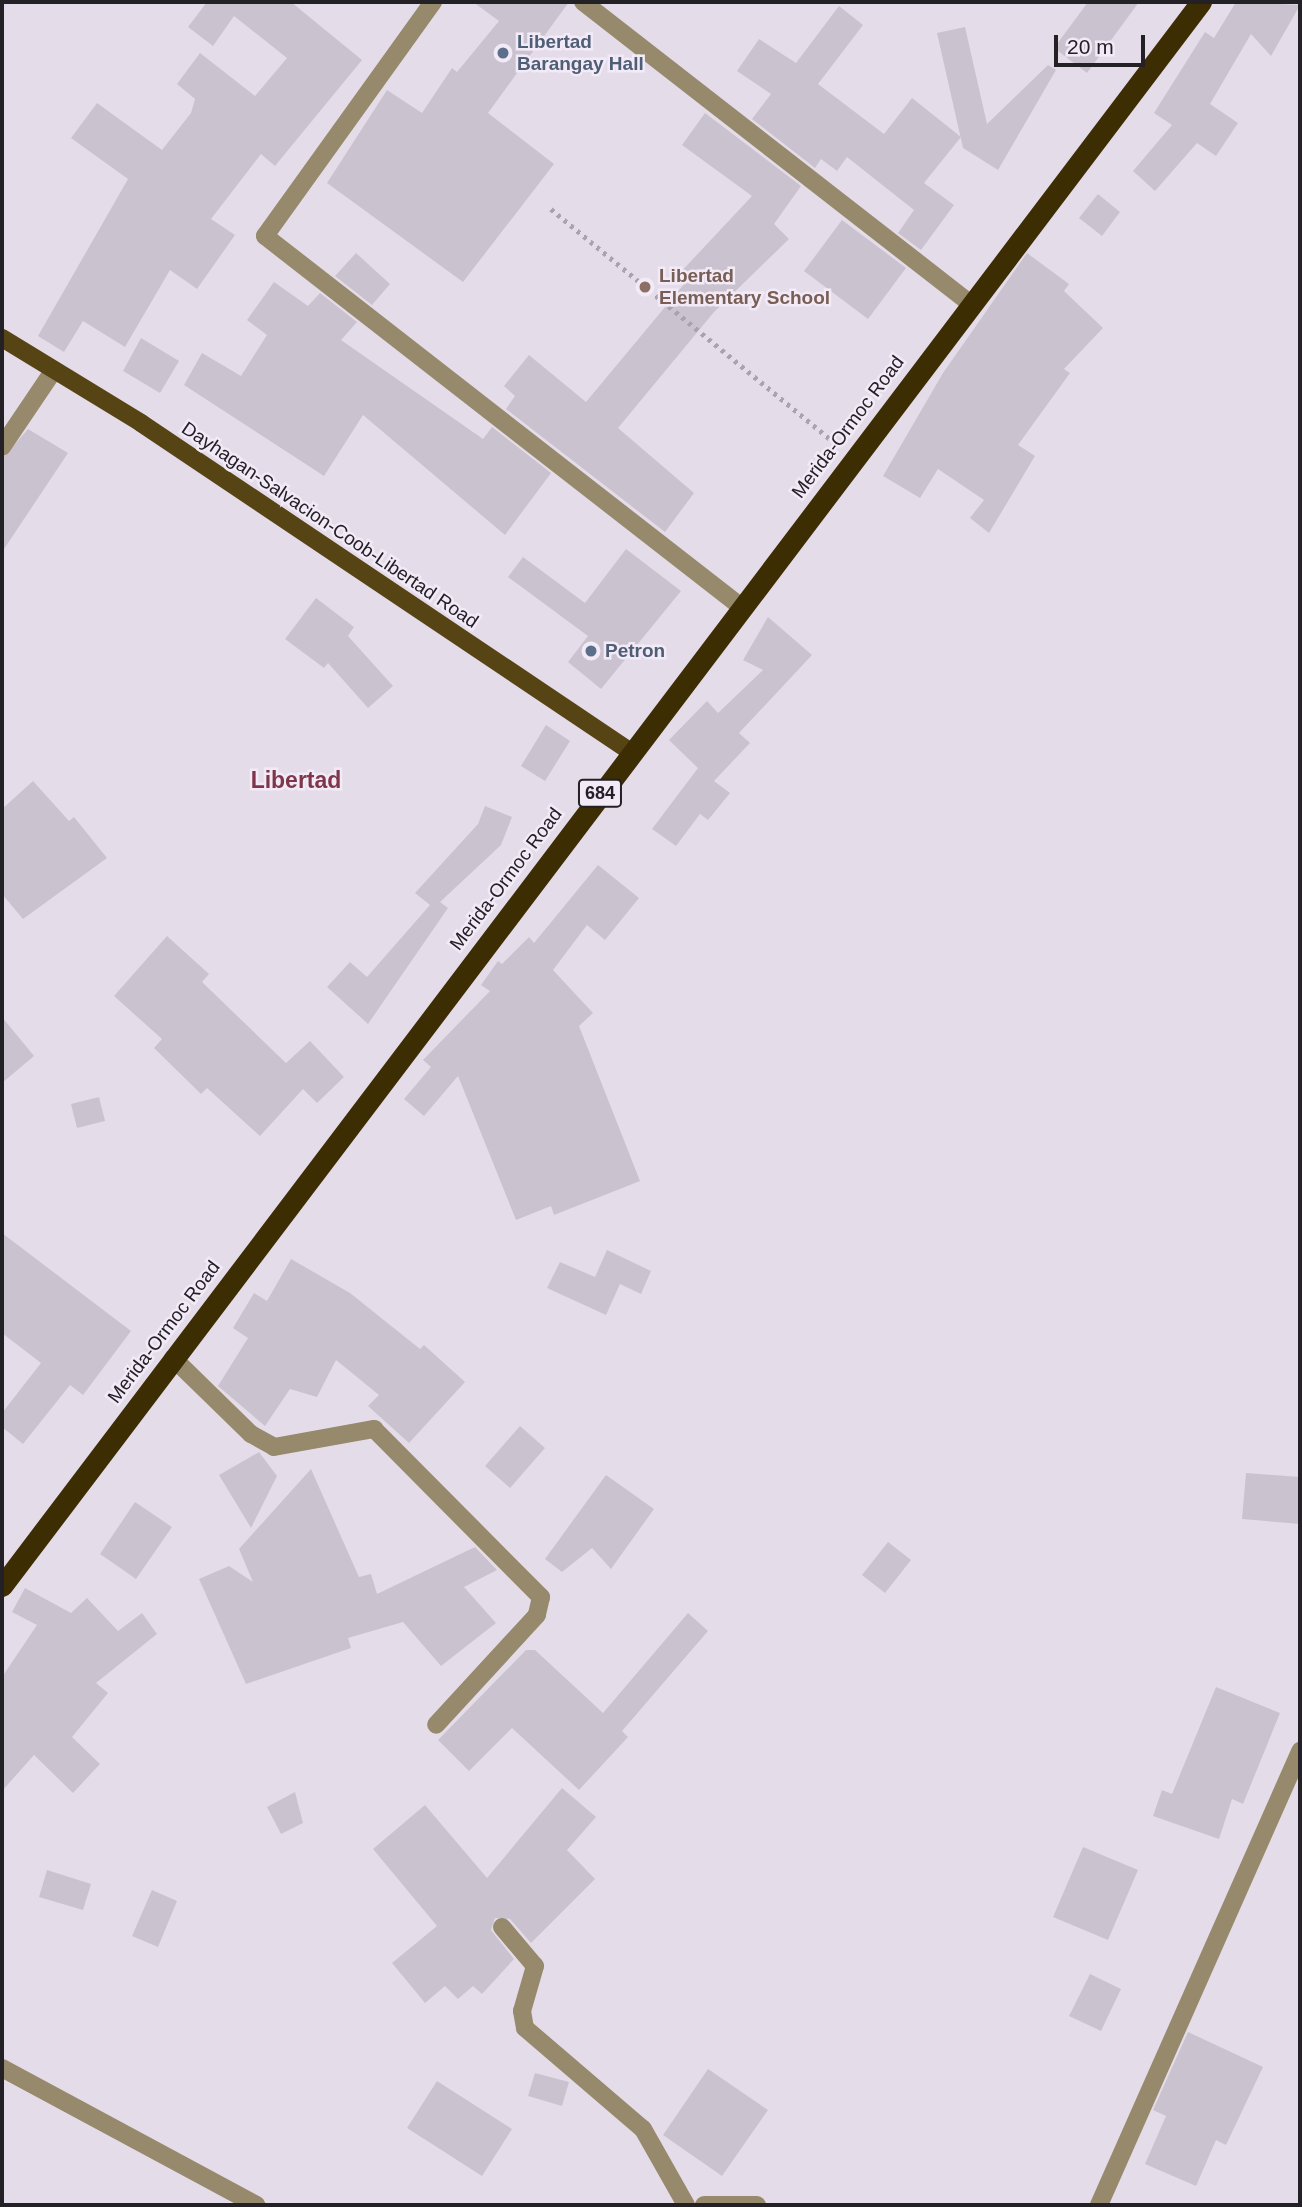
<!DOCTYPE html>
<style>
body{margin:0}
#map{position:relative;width:1302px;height:2207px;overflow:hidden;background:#e4dde9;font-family:Arial,sans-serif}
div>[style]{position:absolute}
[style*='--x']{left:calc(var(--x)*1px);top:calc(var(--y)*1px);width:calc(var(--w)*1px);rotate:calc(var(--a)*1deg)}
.building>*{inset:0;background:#cac3cf}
.path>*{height:4.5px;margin-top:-2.25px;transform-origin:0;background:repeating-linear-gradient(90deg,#a9a3ad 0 3.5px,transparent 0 8.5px)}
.minor>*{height:18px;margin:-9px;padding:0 9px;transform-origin:9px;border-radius:9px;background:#978a6c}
.major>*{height:18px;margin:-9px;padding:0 9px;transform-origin:9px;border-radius:9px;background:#574415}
.highway>*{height:21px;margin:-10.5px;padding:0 10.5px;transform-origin:10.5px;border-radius:10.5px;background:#3d2d03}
.dots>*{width:19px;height:19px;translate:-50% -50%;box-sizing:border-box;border:4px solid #f2eaf7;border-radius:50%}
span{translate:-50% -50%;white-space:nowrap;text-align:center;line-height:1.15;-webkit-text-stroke:5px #f2eaf7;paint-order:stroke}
.shield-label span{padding:2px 5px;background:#f2eaf7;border:2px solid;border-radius:5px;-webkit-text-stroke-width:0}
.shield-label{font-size:18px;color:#242126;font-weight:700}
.service-label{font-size:19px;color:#4e5e75;font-weight:700}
.left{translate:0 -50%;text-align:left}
.education-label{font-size:19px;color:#785e54;font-weight:700}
.street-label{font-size:19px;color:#242126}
.quarter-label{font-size:23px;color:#7e374a;font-weight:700}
.frame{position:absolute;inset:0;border:4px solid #242126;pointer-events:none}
.scale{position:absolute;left:1054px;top:35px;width:91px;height:32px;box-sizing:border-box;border:4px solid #242126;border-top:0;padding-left:9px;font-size:21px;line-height:24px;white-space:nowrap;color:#242126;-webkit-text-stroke:5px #f2eaf7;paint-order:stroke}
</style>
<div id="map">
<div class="building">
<div style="clip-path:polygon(207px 2px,291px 2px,362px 60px,275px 166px,261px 154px,211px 219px,235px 235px,197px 289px,170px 270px,125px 347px,83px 321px,64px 352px,38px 336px,128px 179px,71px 138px,97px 103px,162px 150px,191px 113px,195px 99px,177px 84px,200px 53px,255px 96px,287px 58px,234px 16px,213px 46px,188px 27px)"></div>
<div style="clip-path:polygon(473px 2px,569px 2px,488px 113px,554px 164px,463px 282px,327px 183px,387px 90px,422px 113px,452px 68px,457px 72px,499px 21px)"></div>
<div style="clip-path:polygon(1088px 2px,1139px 2px,1087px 73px,1054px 48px)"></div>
<div style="clip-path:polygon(1236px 2px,1300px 5px,1271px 56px,1251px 34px,1210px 104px,1238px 123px,1216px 156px,1197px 143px,1155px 191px,1133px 171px,1172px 125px,1154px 113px,1205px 32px,1214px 38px)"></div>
<div style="clip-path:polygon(839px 6px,863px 25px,818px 84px,884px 134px,912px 98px,961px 137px,924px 183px,954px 205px,921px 250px,898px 233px,914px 210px,847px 157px,837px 171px,821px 159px,815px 168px,752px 119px,771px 94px,737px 71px,759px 39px,796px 63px)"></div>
<div style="clip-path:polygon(965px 27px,987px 124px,1048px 65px,1056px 70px,998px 170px,963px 148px,937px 33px)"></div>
<div style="clip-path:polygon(705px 113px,801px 186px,774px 224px,789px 239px,714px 312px,618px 428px,694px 493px,665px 532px,506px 409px,515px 396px,504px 386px,529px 355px,586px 402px,685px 283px,677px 276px,752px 196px,682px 145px)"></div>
<div style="clip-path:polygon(1098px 194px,1120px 212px,1102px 236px,1079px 218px)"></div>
<div style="clip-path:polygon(842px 220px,906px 268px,868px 319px,804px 271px)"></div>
<div style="clip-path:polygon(356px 253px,390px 284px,372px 305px,335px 276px)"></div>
<div style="clip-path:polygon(1027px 253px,1069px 284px,1064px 291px,1103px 328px,1064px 369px,1070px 373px,1018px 445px,1035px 456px,989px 533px,970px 518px,984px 500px,938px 469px,920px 498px,883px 476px,943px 373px)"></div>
<div style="clip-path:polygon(274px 282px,308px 306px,320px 293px,357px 322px,341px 340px,483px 439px,492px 427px,551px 473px,505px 535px,363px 415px,324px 476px,184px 385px,202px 353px,241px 376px,267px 335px,247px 320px)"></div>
<div style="clip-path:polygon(141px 338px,179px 361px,160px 393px,123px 371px)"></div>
<div style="clip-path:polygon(28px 429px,68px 453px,2px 552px,2px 459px)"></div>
<div style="clip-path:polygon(626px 549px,681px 591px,601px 689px,568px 662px,588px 636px,508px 577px,523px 557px,585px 603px)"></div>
<div style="clip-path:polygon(316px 598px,354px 627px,348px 636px,393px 686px,368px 708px,328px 663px,324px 668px,285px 639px)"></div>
<div style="clip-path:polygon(768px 617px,812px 655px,739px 733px,750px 743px,714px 781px,730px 793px,708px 820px,700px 814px,676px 846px,652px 829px,698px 768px,702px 772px,669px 740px,707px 701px,718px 713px,763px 670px,743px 660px)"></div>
<div style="clip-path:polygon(546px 725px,570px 741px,545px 781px,521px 766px)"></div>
<div style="clip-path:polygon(33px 781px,69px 821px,74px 817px,107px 858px,23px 919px,2px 894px,2px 809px)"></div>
<div style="clip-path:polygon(485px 806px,512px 817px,501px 845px,440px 902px,448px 908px,368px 1024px,327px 987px,350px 962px,367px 977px,430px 905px,415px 893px,478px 824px)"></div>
<div style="clip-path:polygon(598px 865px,639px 898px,605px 940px,587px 925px,553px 970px,593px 1013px,579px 1026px,640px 1181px,554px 1215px,551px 1206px,516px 1220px,458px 1076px,424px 1116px,404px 1099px,431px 1067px,423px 1060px,490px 991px,481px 985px,498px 961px,502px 964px,529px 937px,534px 943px)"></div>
<div style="clip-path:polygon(167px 936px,209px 974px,202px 982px,286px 1063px,310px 1041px,344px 1077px,317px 1103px,303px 1089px,260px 1136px,207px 1088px,201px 1094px,154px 1048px,162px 1039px,114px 996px)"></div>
<div style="clip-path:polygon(2px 1017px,34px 1056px,2px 1083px)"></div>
<div style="clip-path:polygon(99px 1097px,105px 1121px,77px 1128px,71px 1104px)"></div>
<div style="clip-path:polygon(2px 1233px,131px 1331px,83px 1395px,70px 1385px,23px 1444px,2px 1427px,2px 1413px,41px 1363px,2px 1333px)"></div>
<div style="clip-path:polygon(607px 1250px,651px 1271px,641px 1294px,620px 1284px,606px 1315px,547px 1288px,560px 1262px,595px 1277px)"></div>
<div style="clip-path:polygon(291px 1259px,350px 1293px,420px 1349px,424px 1345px,465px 1382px,409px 1443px,368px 1406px,379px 1395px,336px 1360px,317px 1397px,290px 1389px,265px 1426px,218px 1386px,248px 1338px,233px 1328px,254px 1293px,267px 1301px)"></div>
<div style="clip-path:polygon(520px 1426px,545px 1448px,510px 1488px,485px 1466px)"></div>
<div style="clip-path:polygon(259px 1452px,277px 1476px,251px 1528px,219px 1475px)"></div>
<div style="clip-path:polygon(311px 1469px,359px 1577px,371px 1574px,377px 1594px,475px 1547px,497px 1570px,464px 1587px,496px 1623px,441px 1666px,403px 1622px,348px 1638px,351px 1648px,246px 1684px,199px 1579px,229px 1566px,253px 1582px,239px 1549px)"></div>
<div style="clip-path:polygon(1246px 1473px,1300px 1477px,1300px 1524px,1242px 1519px)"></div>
<div style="clip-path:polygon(606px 1475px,654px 1509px,611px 1569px,592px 1548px,562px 1572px,545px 1559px)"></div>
<div style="clip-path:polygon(135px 1502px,172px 1527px,136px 1579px,100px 1554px)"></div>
<div style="clip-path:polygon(888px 1542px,911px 1560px,885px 1593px,862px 1575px)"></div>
<div style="clip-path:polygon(25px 1588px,71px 1613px,87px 1598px,118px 1631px,142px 1613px,157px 1634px,96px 1683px,108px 1693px,72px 1737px,100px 1764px,73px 1793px,34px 1755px,2px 1791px,2px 1677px,37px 1625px,12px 1612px)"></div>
<div style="clip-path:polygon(688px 1613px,708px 1631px,622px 1731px,628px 1737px,579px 1790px,512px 1728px,469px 1771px,438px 1740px,526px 1650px,535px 1650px,603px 1713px)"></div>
<div style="clip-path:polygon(1216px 1687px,1280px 1713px,1243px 1804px,1232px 1799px,1219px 1839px,1153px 1816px,1162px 1790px,1172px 1794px)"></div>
<div style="clip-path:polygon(562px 1788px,596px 1817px,567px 1850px,595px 1879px,531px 1943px,510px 1919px,495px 1918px,491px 1930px,514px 1959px,482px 1994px,473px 1986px,458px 1999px,445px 1986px,425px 2003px,392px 1963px,437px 1926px,373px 1849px,425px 1805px,487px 1878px)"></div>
<div style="clip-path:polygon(295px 1792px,303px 1823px,281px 1834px,267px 1807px)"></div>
<div style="clip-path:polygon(1083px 1847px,1138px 1870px,1108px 1940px,1053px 1917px)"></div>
<div style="clip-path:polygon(47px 1870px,91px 1884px,83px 1910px,39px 1897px)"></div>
<div style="clip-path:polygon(152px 1890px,177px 1901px,158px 1947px,132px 1936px)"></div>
<div style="clip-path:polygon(1090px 1974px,1121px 1989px,1101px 2031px,1069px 2016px)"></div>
<div style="clip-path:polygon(1188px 2032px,1263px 2067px,1226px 2145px,1216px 2140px,1196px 2186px,1145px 2164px,1166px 2116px,1153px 2110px)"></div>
<div style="clip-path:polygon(708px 2069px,768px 2110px,722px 2176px,663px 2135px)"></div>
<div style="clip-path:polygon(535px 2073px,569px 2082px,562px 2106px,528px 2096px)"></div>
<div style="clip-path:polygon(437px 2081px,512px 2129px,482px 2176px,407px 2128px)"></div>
</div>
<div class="path">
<div style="--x:551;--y:209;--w:371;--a:39.5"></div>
</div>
<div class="minor">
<div style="--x:433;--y:2;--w:288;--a:125.7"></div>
<div style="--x:265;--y:236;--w:602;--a:37.92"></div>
<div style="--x:583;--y:2;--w:490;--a:37.9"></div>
<div style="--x:2;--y:447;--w:93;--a:-56"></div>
<div style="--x:173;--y:1358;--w:109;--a:44.3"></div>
<div style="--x:251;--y:1434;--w:26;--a:29"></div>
<div style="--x:274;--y:1447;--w:102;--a:-10.2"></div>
<div style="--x:374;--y:1429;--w:237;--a:45.2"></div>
<div style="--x:541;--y:1597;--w:18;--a:103"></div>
<div style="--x:537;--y:1615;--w:149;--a:132.6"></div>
<div style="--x:502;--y:1927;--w:51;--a:49.8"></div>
<div style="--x:535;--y:1966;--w:47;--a:106.1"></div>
<div style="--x:522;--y:2011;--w:17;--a:80"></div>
<div style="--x:525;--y:2028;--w:155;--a:40.6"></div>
<div style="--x:643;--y:2129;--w:87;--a:60.5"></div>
<div style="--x:2;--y:2068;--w:289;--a:28.3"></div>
<div style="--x:704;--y:2205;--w:53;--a:0"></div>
<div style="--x:1099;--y:2205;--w:497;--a:-66.1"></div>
</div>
<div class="major">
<div style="--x:2;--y:338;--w:163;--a:31.4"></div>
<div style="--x:141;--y:423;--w:590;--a:33.88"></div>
</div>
<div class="highway">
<div style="--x:2;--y:1586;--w:1987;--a:-52.88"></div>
</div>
<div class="dots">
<div style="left:503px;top:53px;background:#5c6f8a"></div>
<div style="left:645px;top:287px;background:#8d6e63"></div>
<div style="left:591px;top:651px;background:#5c6f8a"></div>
</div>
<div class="shield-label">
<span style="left:600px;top:793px">684</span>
</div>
<div class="service-label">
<span class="left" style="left:517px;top:53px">Libertad<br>Barangay Hall</span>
<span class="left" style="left:605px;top:651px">Petron</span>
</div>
<div class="education-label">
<span class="left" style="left:659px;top:287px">Libertad<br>Elementary School</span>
</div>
<div class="street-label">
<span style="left:848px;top:427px;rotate:-53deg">Merida-Ormoc Road</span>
<span style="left:330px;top:525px;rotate:34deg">Dayhagan-Salvacion-Coob-Libertad Road</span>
<span style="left:506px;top:879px;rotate:-53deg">Merida-Ormoc Road</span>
<span style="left:164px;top:1332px;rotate:-53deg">Merida-Ormoc Road</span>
</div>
<div class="quarter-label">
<span style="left:296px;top:780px">Libertad</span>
</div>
<div class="frame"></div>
<div class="scale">20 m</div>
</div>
